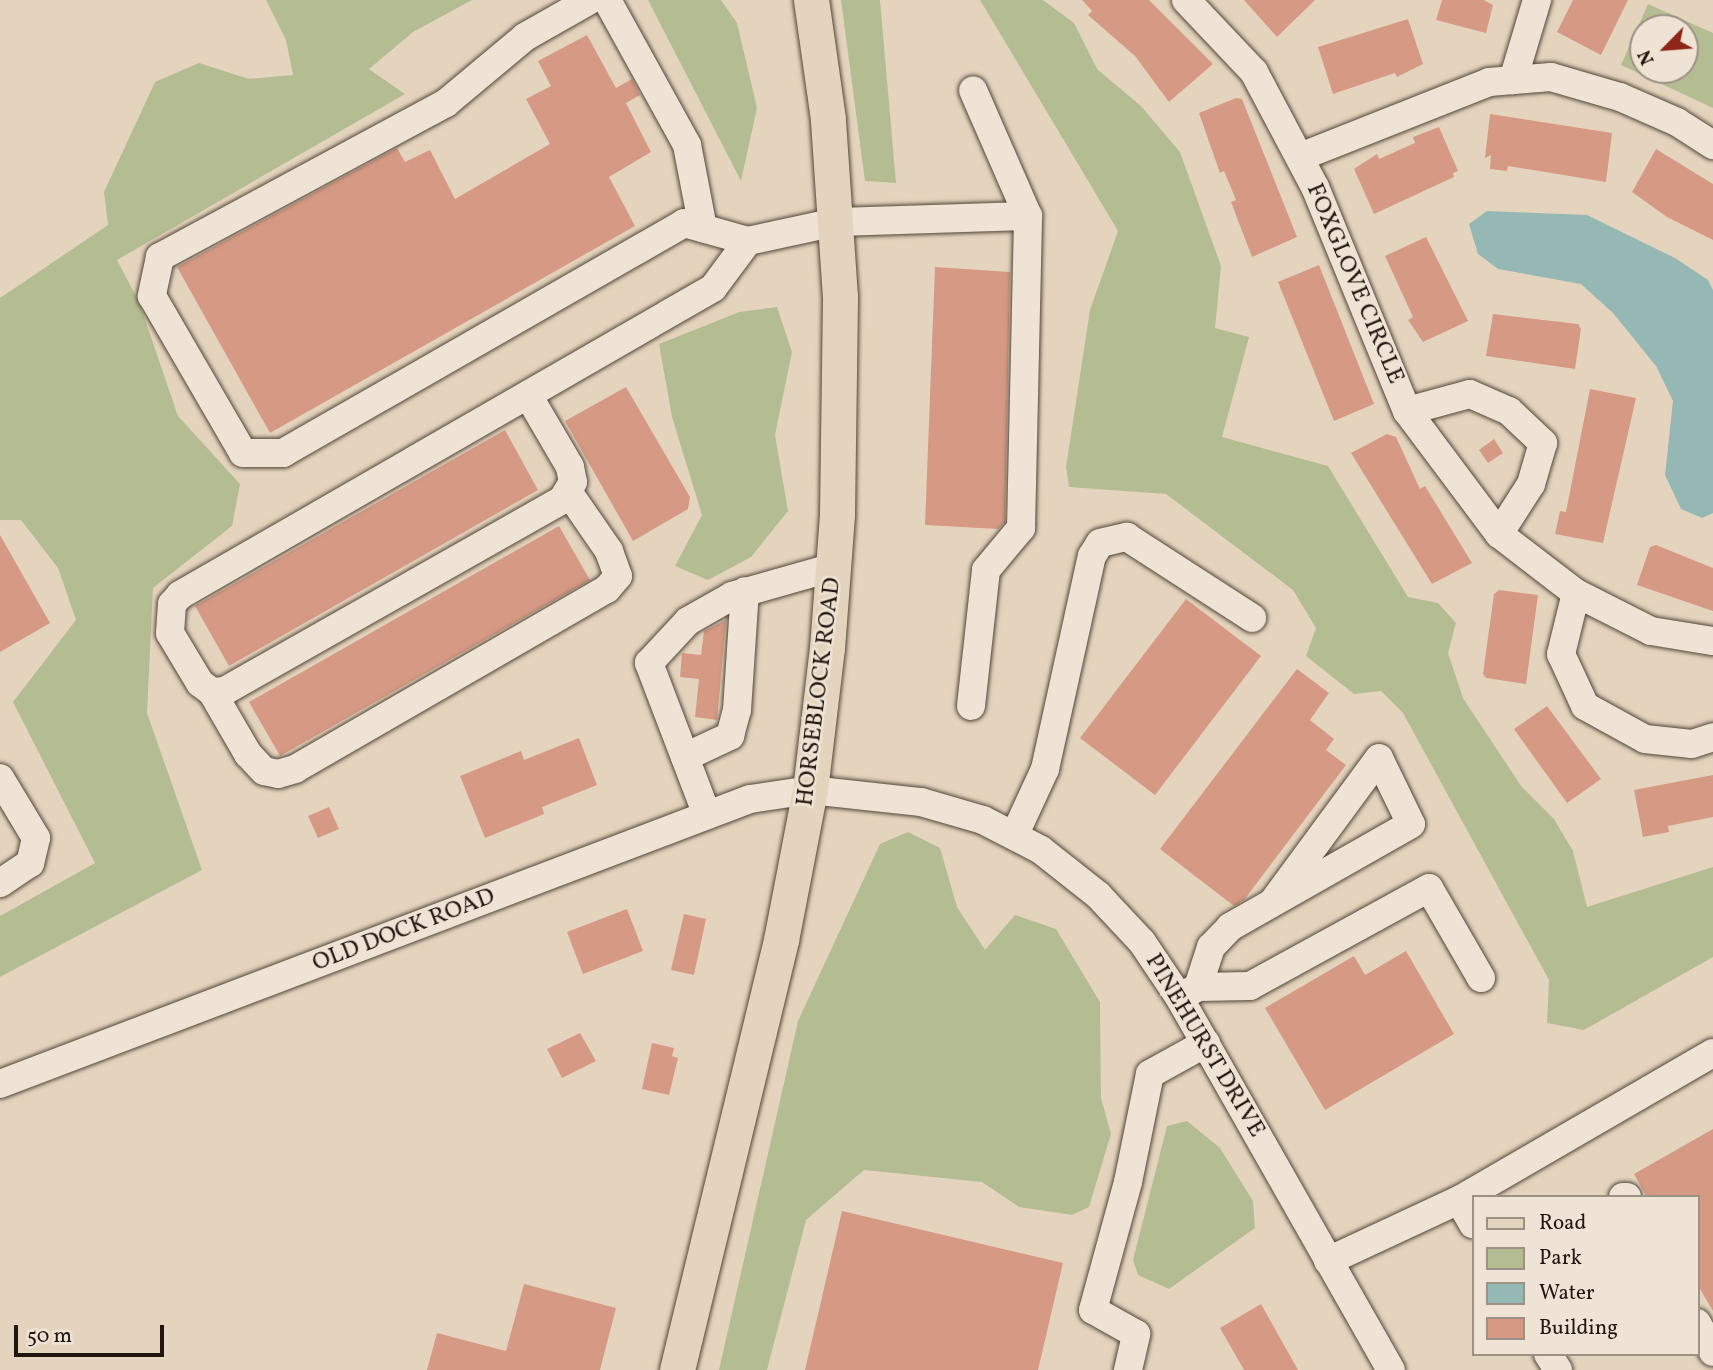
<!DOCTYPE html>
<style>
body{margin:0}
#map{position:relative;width:1713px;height:1370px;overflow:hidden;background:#e5d4bd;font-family:Vollkorn,serif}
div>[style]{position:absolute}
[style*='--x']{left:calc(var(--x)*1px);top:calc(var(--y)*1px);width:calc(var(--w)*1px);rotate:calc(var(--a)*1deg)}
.green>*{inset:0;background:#b4bd92}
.water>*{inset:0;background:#96b8b5}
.building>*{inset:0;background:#d69a84}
.roads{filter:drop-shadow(0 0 2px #52463a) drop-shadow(0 0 2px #52463a)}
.minor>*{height:28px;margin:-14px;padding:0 14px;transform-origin:14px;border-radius:14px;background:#eee3d4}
.major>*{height:35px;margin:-17.5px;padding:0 17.5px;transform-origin:17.5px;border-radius:17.5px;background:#e5d4bd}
span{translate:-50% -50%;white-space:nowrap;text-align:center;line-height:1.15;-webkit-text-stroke:5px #eee3d4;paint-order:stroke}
.street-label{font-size:24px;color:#21160f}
.legend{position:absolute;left:1472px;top:1195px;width:228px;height:161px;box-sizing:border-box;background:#eee3d4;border:2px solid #9c9185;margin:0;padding:9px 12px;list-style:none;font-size:21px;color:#21160f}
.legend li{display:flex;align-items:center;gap:14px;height:35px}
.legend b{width:35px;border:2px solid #9c9185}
.north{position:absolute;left:1629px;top:14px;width:70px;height:70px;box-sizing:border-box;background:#eee3d4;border:2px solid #9c9185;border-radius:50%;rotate:245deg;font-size:19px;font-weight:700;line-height:28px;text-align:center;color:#21160f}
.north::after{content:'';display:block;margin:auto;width:24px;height:32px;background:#8f2418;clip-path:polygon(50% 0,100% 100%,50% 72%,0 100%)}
.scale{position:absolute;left:14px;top:1325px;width:150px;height:32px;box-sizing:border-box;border:4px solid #21160f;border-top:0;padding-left:9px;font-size:21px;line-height:24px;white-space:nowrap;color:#21160f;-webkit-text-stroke:5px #eee3d4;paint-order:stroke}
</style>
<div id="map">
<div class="green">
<div style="clip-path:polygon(266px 0,472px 0,413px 32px,369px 69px,405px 94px,117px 260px,139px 302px,178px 416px,240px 484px,232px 526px,153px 588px,147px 713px,202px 870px,0 977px,0 916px,95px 863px,13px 702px,76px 620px,58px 568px,21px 520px,0 520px,0 298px,108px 225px,104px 192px,155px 82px,199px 63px,249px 79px,293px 75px,286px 40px)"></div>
<div style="clip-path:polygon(648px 0,721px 0,737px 23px,757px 108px,741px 181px)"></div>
<div style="clip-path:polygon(841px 0,880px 0,896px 183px,865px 181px)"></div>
<div style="clip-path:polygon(980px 0,1043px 0,1074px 23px,1097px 69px,1141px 106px,1180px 152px,1221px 266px,1215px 328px,1249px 337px,1222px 437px,1328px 466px,1408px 597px,1438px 603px,1456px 623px,1448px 653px,1463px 698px,1521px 786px,1554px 819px,1573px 851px,1587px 907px,1713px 867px,1713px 957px,1584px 1030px,1547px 1023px,1549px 980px,1403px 713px,1381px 691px,1354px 694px,1306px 656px,1316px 628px,1293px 590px,1166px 494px,1069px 487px,1066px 467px,1090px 310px,1118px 231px)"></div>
<div style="clip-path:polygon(evenodd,1648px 4px,1713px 33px,1713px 108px,1621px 65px,1648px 4px,1643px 28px,1685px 28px,1685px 70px,1643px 70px,1643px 28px)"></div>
<div style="clip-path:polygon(777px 307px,792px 352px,775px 435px,788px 511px,751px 557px,708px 580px,675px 566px,702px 515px,672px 417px,659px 344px,739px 312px)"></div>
<div style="clip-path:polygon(908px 832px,940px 848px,957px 907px,985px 950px,1015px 915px,1056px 929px,1100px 1002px,1101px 1098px,1111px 1134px,1089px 1207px,1072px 1215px,1019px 1207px,982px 1182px,864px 1170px,806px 1220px,767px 1370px,719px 1370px,798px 1021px,880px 844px)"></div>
<div style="clip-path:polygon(1187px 1121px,1220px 1148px,1253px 1201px,1255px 1228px,1169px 1289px,1138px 1275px,1133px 1260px,1167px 1126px)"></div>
</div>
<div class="water">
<div style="clip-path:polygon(1487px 211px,1587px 215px,1675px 258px,1708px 280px,1713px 290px,1713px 513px,1702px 518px,1681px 509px,1665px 475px,1673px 401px,1656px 366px,1613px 313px,1581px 284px,1498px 269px,1478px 254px,1469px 224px)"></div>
</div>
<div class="building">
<div style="clip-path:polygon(1082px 0,1149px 0,1213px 64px,1169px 102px,1135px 56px,1088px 15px,1092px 11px)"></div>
<div style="clip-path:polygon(1244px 0,1315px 0,1277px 37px)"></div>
<div style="clip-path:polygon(1442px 0,1484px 0,1493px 5px,1486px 33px,1436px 20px)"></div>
<div style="clip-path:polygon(1573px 0,1628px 0,1601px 55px,1557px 32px)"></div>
<div style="clip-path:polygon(1408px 19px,1423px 64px,1397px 77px,1395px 73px,1333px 94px,1318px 47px)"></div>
<div style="clip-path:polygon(587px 35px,616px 88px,632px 79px,640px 95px,626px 103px,651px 152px,609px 177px,635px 226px,270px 433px,177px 267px,397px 148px,405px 162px,430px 150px,455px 199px,550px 144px,526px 99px,551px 86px,538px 61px)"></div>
<div style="clip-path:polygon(1236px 98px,1242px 99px,1297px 237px,1252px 257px,1231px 202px,1236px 200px,1224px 171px,1220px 173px,1199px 113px)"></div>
<div style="clip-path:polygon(1490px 114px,1612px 133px,1606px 182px,1508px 166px,1507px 171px,1490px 169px,1491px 155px,1485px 158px)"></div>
<div style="clip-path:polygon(1439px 127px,1458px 171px,1453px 173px,1454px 177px,1374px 214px,1354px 169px,1377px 154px,1379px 159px,1415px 143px,1413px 137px)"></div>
<div style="clip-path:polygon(1656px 149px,1713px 184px,1713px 240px,1667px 217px,1632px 192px)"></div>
<div style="clip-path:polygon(1426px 237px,1468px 321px,1423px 342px,1408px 320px,1413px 317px,1385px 256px)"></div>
<div style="clip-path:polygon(1319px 265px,1374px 404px,1334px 421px,1278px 282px)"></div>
<div style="clip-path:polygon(935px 267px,1010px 272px,1005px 522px,998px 529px,925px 525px)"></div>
<div style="clip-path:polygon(1493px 314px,1578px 324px,1581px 329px,1575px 369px,1486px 356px)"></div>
<div style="clip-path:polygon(626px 387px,690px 497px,688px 509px,633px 541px,565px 421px)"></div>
<div style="clip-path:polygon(1590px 389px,1636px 398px,1603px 543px,1555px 534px,1560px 511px,1566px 512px)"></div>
<div style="clip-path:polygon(505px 430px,538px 490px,229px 666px,195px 606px)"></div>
<div style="clip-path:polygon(1387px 434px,1396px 437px,1420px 489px,1425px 486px,1472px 563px,1432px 584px,1351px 453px)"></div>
<div style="clip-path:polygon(1494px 439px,1503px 453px,1488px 463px,1479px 450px)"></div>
<div style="clip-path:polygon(559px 526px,590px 580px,280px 756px,249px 702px)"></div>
<div style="clip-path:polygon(0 535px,50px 623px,0 652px)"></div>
<div style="clip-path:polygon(1656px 545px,1713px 568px,1713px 611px,1637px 585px,1650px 547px)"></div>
<div style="clip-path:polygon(1499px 590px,1538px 595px,1526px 684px,1486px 678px,1483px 674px,1494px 594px)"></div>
<div style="clip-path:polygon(1186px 599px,1261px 656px,1155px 795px,1080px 738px)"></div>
<div style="clip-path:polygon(726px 620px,717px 720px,695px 717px,699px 679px,680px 677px,682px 653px,701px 655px,704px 631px)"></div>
<div style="clip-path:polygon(1297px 669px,1329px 693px,1310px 720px,1334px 739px,1326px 750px,1346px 765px,1244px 900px,1234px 906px,1160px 849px)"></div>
<div style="clip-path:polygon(1547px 706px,1601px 779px,1567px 803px,1514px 729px)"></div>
<div style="clip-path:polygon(579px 738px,597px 785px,542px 807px,544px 814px,485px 838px,460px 776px,521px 751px,524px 760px)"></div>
<div style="clip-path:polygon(1713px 775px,1713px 817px,1668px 826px,1669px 832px,1643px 837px,1634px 790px)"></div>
<div style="clip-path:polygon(329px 807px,339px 829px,318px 838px,308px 816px)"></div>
<div style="clip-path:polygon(627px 909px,643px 951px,583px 974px,567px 932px)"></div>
<div style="clip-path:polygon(684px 914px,706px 919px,694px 975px,671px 970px)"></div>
<div style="clip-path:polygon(1406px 951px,1454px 1034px,1325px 1110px,1265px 1008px,1354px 956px,1365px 975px)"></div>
<div style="clip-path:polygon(580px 1033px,596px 1061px,562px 1078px,547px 1049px)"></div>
<div style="clip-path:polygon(652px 1043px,674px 1048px,672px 1056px,678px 1058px,669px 1095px,642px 1089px)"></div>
<div style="clip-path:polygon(1713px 1129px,1713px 1311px,1697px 1284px,1697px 1197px,1647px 1197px,1634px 1174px)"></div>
<div style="clip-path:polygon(842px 1211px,1063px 1263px,1038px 1370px,805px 1370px)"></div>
<div style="clip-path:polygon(524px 1284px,616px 1308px,600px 1370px,427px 1370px,437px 1333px,506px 1351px)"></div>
<div style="clip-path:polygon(1261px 1304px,1298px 1370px,1244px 1370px,1220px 1328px)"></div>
</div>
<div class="roads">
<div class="minor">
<div style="--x:590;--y:0;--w:75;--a:150.4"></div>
<div style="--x:525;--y:37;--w:103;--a:140.1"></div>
<div style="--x:446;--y:103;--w:325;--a:151.7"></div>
<div style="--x:160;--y:257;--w:40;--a:102"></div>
<div style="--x:152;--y:296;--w:181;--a:59.9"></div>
<div style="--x:243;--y:453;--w:40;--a:0"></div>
<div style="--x:283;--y:453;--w:462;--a:-29.8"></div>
<div style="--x:684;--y:223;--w:66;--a:15.7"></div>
<div style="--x:607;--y:0;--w:166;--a:61.1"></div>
<div style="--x:687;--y:145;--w:85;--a:79.1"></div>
<div style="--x:1186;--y:0;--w:99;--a:46.6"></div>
<div style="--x:1254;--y:72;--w:130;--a:62.1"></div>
<div style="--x:1315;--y:187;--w:242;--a:67.7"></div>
<div style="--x:1407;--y:411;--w:154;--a:53.2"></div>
<div style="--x:1499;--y:534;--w:97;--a:37.5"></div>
<div style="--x:1576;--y:593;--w:84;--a:26.9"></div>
<div style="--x:1651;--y:631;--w:63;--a:9.2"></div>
<div style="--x:1513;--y:80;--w:84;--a:-73.3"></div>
<div style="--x:1300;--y:157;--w:203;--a:-21.6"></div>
<div style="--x:1489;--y:82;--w:62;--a:-4.6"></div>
<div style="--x:1551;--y:77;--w:72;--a:16.2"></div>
<div style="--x:1620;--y:97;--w:62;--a:23.7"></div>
<div style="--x:1677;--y:122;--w:43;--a:32.6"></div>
<div style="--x:528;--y:395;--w:83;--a:59.7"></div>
<div style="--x:570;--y:467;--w:15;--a:79"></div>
<div style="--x:573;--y:482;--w:21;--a:121"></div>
<div style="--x:562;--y:500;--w:387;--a:150.5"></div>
<div style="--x:225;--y:691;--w:13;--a:176"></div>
<div style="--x:212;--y:692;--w:15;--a:-143"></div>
<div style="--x:200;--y:683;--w:58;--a:-121"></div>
<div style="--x:170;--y:633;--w:29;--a:-86"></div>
<div style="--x:172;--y:604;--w:12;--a:-48"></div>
<div style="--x:180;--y:595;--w:615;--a:-29.94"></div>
<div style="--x:713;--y:288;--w:59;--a:-53.3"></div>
<div style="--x:748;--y:241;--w:90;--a:-12.2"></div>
<div style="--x:836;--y:222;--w:192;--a:-1.8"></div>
<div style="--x:1407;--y:411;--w:65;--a:-15.1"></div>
<div style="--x:1470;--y:394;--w:43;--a:23.6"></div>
<div style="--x:1509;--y:411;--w:47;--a:43.3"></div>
<div style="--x:1543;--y:443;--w:43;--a:106.3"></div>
<div style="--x:1531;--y:484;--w:59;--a:122.6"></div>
<div style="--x:1576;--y:593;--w:63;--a:103.8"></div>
<div style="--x:1561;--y:654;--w:57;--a:65.2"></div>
<div style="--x:1585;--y:706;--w:68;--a:28.8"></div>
<div style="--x:1645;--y:739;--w:47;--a:6.1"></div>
<div style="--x:1692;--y:744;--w:22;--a:-18"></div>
<div style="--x:212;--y:692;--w:72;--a:59.9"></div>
<div style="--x:248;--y:754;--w:23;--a:47"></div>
<div style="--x:264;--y:771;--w:14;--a:12"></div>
<div style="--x:278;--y:774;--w:18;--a:-16"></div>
<div style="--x:295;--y:769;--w:360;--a:-30"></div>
<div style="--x:607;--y:589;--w:17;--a:-50"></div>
<div style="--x:618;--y:576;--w:27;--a:-110"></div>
<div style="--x:609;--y:551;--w:70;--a:-124.6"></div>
<div style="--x:971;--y:706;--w:137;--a:-83.7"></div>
<div style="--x:986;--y:570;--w:55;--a:-50.2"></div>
<div style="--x:1021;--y:528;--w:312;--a:-88.7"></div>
<div style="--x:1028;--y:216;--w:137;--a:-113.6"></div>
<div style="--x:685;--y:757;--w:50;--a:-25"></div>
<div style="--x:730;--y:736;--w:27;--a:-75"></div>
<div style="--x:737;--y:710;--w:119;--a:-86.2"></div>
<div style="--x:0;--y:778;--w:70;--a:59"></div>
<div style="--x:36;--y:838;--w:26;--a:103"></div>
<div style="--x:30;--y:863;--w:36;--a:146"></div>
<div style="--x:707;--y:815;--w:163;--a:-110.9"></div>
<div style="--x:649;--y:663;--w:57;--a:-47.1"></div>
<div style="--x:688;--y:621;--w:51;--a:-29.6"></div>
<div style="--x:732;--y:596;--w:106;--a:-15.9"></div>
<div style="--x:1015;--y:834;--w:72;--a:-65.2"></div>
<div style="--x:1045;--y:769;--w:218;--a:-77.6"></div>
<div style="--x:1092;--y:556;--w:15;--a:-58"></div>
<div style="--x:1100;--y:543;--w:28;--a:-13"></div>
<div style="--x:1127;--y:537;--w:149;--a:32.9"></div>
<div style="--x:1198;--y:987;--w:42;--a:-72"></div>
<div style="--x:1211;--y:947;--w:28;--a:-46"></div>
<div style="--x:1230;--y:927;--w:208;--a:-29.6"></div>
<div style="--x:1411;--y:824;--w:73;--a:-115.9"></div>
<div style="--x:1379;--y:758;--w:179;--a:126.4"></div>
<div style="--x:1182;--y:996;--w:18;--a:-29"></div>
<div style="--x:1198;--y:987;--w:52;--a:-1.1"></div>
<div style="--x:1250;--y:986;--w:204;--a:-28.7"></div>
<div style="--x:1429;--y:888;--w:104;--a:60"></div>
<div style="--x:0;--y:1084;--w:802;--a:-20.81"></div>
<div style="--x:750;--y:799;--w:61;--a:-8.5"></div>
<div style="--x:810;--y:790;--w:112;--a:6.2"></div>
<div style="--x:921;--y:802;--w:65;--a:16.2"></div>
<div style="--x:983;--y:820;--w:65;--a:27.3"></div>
<div style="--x:1041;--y:850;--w:73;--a:38.3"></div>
<div style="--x:1098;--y:895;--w:64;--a:46.9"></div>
<div style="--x:1142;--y:942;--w:66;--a:56.1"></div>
<div style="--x:1179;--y:997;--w:429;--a:60.4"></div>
<div style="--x:1623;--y:1197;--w:4;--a:0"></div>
<div style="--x:1459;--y:1200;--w:28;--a:60"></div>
<div style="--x:1328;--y:1261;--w:145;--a:-25"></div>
<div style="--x:1459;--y:1200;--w:293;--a:-30.1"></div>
<div style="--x:1697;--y:1323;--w:33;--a:61"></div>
<div style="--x:1548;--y:1354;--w:19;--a:58"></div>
<div style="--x:1128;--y:1370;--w:37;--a:-77"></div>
<div style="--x:1136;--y:1334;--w:49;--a:-150.8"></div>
<div style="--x:1093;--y:1310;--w:133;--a:-74.7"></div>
<div style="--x:1128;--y:1182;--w:110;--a:-78.5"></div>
<div style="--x:1150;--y:1074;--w:64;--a:-29"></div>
</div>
<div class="major">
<div style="--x:677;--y:1370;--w:442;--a:-76.4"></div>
<div style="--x:781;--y:940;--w:153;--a:-79.1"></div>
<div style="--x:810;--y:790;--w:143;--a:-83.2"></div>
<div style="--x:827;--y:648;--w:134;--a:-85.7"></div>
<div style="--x:837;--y:514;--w:217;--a:-89.2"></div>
<div style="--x:840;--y:297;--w:178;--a:-93.9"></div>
<div style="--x:828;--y:119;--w:120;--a:-98.1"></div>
</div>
</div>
<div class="street-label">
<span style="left:1354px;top:284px;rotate:67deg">FOXGLOVE CIRCLE</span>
<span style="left:820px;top:692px;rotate:-83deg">HORSEBLOCK ROAD</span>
<span style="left:404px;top:931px;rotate:-21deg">OLD DOCK ROAD</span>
<span style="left:1204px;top:1046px;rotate:59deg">PINEHURST DRIVE</span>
</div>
<ul class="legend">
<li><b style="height:9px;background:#e5d4bd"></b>Road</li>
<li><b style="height:19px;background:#b4bd92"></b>Park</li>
<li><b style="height:19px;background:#96b8b5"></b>Water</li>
<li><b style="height:19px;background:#d69a84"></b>Building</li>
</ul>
<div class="north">N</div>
<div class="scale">50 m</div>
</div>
